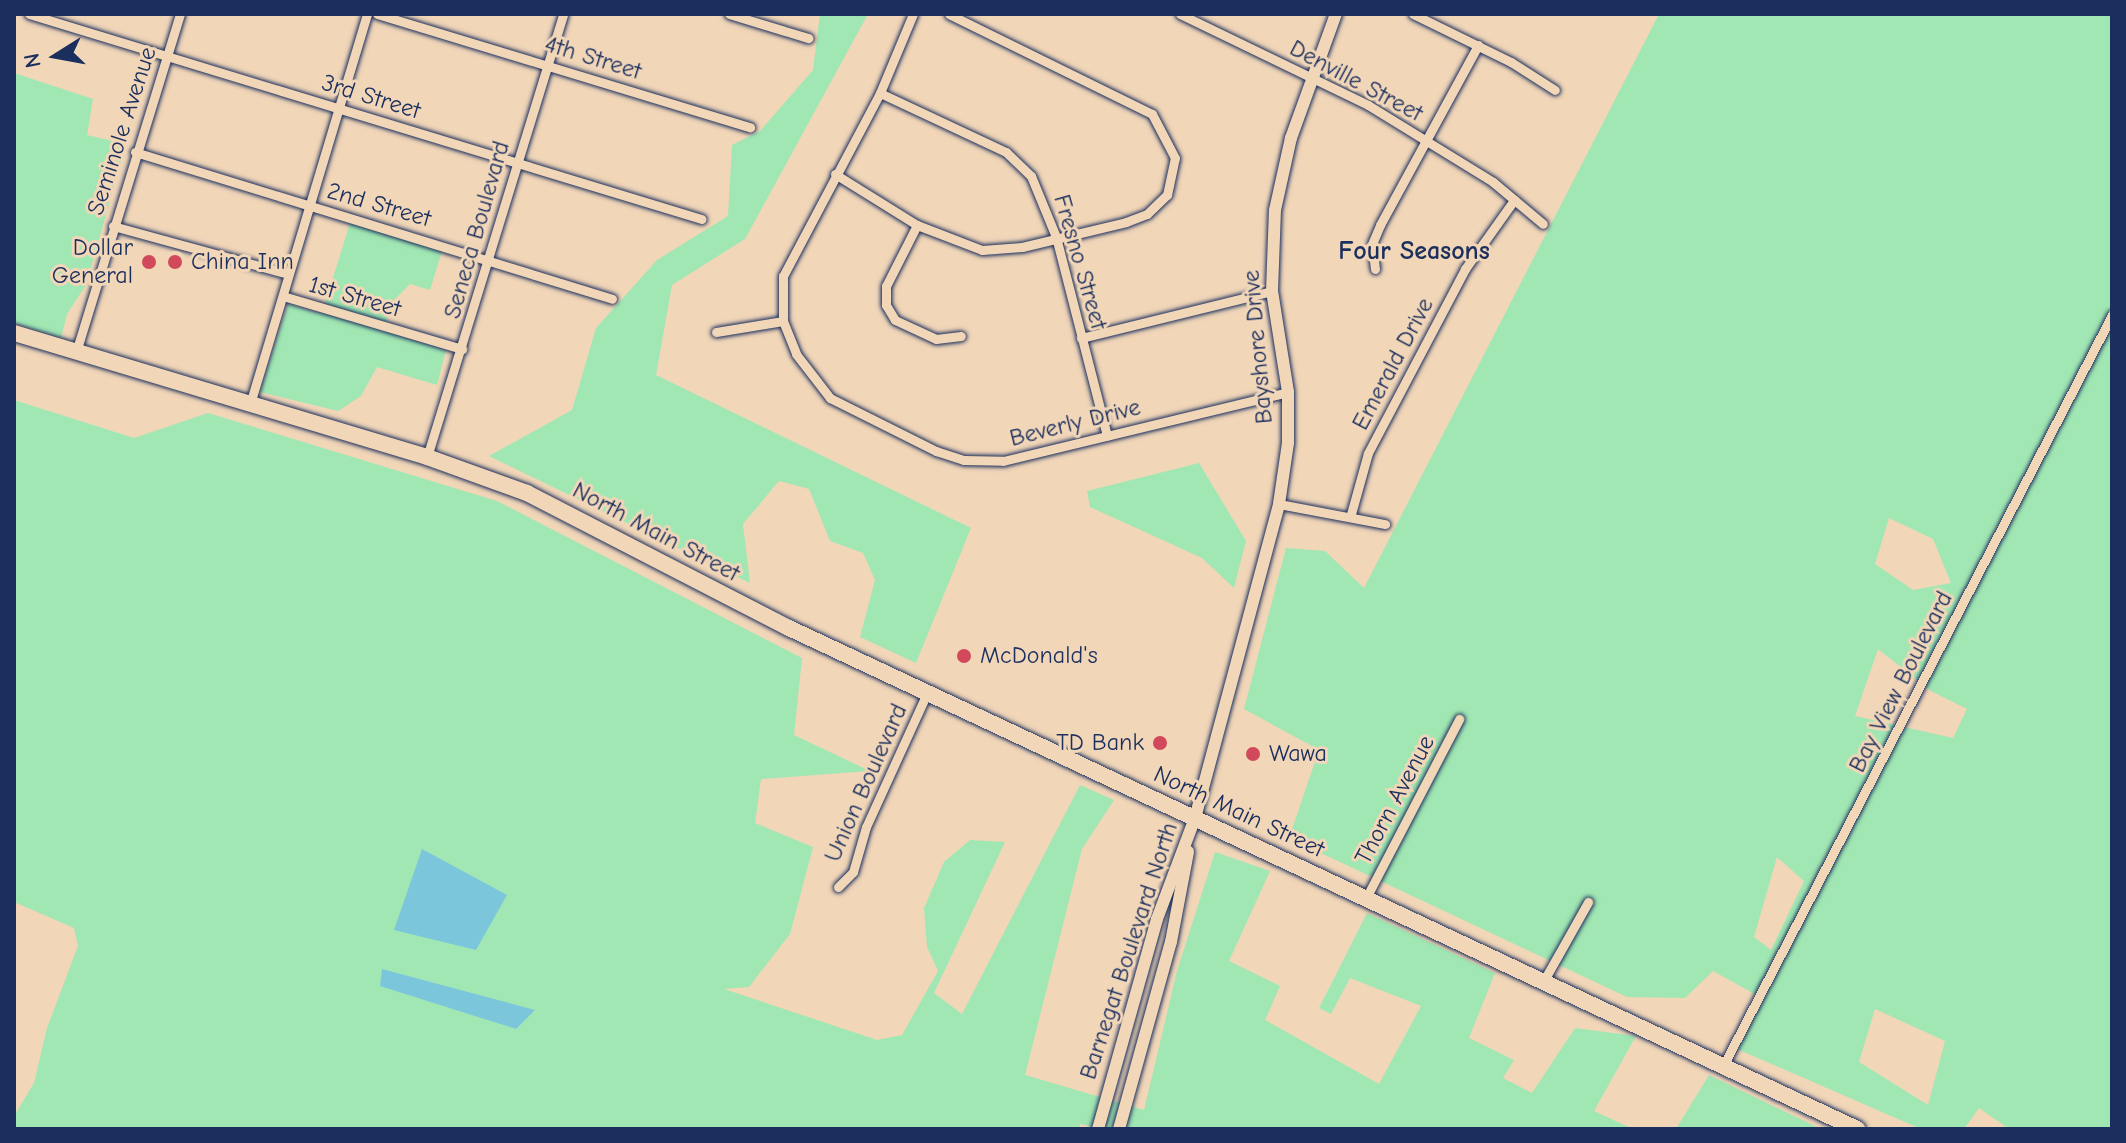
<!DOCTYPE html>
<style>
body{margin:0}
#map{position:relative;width:2126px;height:1143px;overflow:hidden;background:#f1d6b8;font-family:"Comic Neue",sans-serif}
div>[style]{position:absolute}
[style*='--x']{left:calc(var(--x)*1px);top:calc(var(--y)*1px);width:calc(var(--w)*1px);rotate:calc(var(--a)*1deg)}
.green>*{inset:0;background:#a1e7b3}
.water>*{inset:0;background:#7cc6dc}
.roads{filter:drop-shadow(0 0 2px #1b2f5e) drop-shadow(0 0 2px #1b2f5e)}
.minor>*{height:9px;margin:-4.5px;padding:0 4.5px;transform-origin:4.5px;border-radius:4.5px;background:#f1d6b8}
.tertiary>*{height:12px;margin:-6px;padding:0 6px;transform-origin:6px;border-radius:6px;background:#f1d6b8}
.trunk>*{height:16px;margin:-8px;padding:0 8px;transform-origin:8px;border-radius:8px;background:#f1d6b8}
.dots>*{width:22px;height:22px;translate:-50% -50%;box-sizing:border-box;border:4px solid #f1d6b8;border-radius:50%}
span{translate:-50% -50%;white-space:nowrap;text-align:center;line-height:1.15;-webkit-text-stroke:6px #f1d6b8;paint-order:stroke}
.street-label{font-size:24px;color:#1b2f5e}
.poi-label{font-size:24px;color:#1b2f5e}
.right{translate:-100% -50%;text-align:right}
.left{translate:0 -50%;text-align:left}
.neighbourhood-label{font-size:26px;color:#1b2f5e;font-weight:700}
.frame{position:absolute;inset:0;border:16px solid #1b2f5e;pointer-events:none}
.north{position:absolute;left:16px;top:16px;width:80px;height:80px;-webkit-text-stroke:6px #f1d6b8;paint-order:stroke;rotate:259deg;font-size:22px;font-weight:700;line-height:32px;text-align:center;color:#1b2f5e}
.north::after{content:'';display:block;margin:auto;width:28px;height:36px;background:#1b2f5e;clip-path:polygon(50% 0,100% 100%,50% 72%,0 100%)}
</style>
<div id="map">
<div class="green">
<div style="clip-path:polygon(820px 14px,868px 14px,745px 239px,672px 285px,656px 375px,971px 528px,916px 663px,860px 637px,875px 580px,863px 553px,830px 541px,809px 489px,779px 481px,743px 524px,750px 583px,489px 456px,572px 410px,596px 328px,657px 260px,728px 216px,732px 145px,760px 131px,813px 70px)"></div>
<div style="clip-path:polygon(evenodd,1659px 14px,2112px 14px,2112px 1129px,2009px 1129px,1979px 1108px,1964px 1129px,1921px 1129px,1737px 1049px,1760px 997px,1713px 971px,1685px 998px,1627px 997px,1289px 838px,1319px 750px,1244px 709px,1286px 548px,1325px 551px,1364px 588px,1659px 14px,1889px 518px,1933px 539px,1951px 583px,1913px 590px,1875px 564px,1889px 518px,1659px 14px,1878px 649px,1931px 691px,1967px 709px,1953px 738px,1855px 716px,1878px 649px,1659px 14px,1777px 857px,1804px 881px,1771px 950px,1754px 937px,1777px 857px,1659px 14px,1875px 1009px,1945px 1041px,1928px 1105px,1859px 1062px,1875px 1009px)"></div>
<div style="clip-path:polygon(14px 73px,93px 99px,87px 135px,126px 144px,86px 285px,67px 314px,61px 338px,14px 323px)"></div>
<div style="clip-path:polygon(351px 219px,442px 251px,430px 290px,410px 284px,391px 303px,385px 331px,446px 350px,437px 385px,377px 367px,361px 396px,338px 411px,260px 392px,288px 304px,322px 314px)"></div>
<div style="clip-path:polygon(14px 400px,134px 438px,208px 413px,497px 501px,802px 658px,794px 735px,870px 771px,761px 779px,755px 823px,813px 847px,790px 934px,749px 987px,724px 989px,877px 1040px,902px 1035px,938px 971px,927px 947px,924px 908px,944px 862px,970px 840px,1005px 842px,934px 993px,962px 1014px,1080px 785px,1114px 800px,1082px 849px,1025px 1075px,1144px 1110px,1177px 971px,1215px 852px,1270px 871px,1229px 961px,1280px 986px,1265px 1020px,1379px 1084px,1421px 1006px,1350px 978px,1331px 1014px,1319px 1008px,1367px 913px,1495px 973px,1469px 1038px,1514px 1060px,1503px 1078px,1532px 1093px,1575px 1028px,1636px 1036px,1594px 1111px,1633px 1129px,1100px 1129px,1080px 1124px,1079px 1129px,14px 1129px,14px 1116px,34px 1083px,47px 1028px,78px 946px,74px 928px,14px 902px)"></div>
<div style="clip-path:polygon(1199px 463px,1246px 541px,1234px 588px,1202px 558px,1090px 507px,1087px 491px)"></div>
<div style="clip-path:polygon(1709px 1075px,1821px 1129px,1676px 1129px)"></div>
</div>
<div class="water">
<div style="clip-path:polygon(422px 849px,507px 895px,476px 950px,394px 930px)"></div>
<div style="clip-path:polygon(382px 969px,535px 1010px,516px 1029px,380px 986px)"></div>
</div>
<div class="roads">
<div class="minor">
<div style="--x:29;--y:14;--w:703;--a:16.96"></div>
<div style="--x:377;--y:14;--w:390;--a:16.9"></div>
<div style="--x:729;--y:14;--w:83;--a:16.9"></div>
<div style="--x:913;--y:14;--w:86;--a:112.7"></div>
<div style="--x:880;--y:93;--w:207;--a:117.9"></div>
<div style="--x:783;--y:276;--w:45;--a:90"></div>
<div style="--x:783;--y:321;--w:35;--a:68"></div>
<div style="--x:796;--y:354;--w:56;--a:52.3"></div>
<div style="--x:830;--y:398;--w:119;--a:26.6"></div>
<div style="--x:936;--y:451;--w:29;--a:18"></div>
<div style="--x:964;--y:460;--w:39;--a:1"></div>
<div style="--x:1003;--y:461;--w:293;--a:-13.6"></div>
<div style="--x:1180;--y:14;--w:209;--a:25.8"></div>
<div style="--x:1368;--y:105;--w:147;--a:31.6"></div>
<div style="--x:1493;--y:182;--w:65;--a:40"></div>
<div style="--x:1413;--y:14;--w:109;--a:26.1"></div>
<div style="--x:1511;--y:62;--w:52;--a:32.5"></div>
<div style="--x:880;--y:93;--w:139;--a:25.1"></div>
<div style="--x:1006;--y:152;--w:35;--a:44"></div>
<div style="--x:1031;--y:176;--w:66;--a:67.7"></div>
<div style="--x:1056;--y:237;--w:205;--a:75.6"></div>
<div style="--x:135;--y:152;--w:499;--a:17.1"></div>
<div style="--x:835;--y:174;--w:97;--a:31.9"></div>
<div style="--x:917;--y:225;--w:70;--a:21"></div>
<div style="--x:982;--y:250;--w:40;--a:-4.3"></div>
<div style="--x:1022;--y:247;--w:107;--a:-13.5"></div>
<div style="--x:1126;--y:222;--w:22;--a:-21"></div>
<div style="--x:1147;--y:214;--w:28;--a:-44"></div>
<div style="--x:1167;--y:195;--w:38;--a:-78"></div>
<div style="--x:1175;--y:158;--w:50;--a:-117.6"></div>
<div style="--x:1152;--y:114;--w:226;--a:-153.8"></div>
<div style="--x:917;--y:225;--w:68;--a:116.9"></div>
<div style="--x:886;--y:286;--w:19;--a:90"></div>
<div style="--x:886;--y:305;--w:17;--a:59"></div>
<div style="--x:895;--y:320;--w:45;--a:24.9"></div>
<div style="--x:936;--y:339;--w:25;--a:-7"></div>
<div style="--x:113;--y:226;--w:181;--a:15.3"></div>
<div style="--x:1375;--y:269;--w:25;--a:-97"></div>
<div style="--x:1372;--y:244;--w:21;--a:-67"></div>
<div style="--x:1380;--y:225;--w:205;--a:-61.4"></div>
<div style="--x:283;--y:296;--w:187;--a:16.5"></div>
<div style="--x:716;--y:332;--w:68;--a:-9.3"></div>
<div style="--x:1081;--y:338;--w:197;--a:-13.8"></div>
<div style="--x:76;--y:352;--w:354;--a:-72.9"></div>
<div style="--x:250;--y:404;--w:407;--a:-73.3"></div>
<div style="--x:427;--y:457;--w:463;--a:-72.9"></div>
<div style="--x:1279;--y:504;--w:108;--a:10.7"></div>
<div style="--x:1351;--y:514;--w:63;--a:-74.4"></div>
<div style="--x:1368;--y:453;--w:208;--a:-62.2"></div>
<div style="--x:1465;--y:269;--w:85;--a:-54.6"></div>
<div style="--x:838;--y:887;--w:21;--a:-45"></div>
<div style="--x:853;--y:872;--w:47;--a:-73.9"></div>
<div style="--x:866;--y:827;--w:147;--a:-65.5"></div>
<div style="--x:1366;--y:898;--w:202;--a:-62.5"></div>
<div style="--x:1543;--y:982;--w:92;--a:-60.6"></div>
<div style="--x:1723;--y:1066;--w:846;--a:-62.62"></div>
</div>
<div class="tertiary">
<div style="--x:1098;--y:1129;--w:218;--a:-74.3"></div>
<div style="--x:1157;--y:919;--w:108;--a:-69.4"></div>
<div style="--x:1195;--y:818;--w:325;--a:-75"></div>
<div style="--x:1279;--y:504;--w:62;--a:-81.6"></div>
<div style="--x:1288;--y:443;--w:51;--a:-90"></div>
<div style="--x:1288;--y:392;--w:102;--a:-99"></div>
<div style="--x:1272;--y:291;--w:81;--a:-87.9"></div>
<div style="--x:1275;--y:210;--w:74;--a:-77.5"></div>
<div style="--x:1291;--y:138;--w:132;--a:-70.1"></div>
<div style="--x:1119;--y:1129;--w:194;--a:-74.5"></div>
<div style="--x:1171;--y:942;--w:92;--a:-79.3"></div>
</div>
<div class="trunk">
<div style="--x:14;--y:333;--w:431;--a:16.7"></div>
<div style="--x:427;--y:457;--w:106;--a:19.8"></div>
<div style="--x:527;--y:493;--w:295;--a:27.3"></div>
<div style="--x:789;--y:628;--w:1180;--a:25.13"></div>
</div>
</div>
<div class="dots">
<div style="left:149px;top:262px;background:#d1495b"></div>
<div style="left:175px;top:262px;background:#d1495b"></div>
<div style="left:964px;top:656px;background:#d1495b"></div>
<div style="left:1160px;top:743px;background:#d1495b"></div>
<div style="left:1253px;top:754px;background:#d1495b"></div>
</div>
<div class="street-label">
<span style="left:593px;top:58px;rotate:17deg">4th Street</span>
<span style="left:1356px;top:81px;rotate:28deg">Denville Street</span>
<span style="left:371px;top:97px;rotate:17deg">3rd Street</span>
<span style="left:122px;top:131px;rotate:-72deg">Seminole Avenue</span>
<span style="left:379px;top:205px;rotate:16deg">2nd Street</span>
<span style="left:477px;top:230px;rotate:-74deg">Seneca Boulevard</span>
<span style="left:1080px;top:262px;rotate:74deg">Fresno Street</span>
<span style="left:355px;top:297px;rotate:16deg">1st Street</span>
<span style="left:1258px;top:347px;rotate:-95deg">Bayshore Drive</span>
<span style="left:1393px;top:364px;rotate:-62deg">Emerald Drive</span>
<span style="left:1075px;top:423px;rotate:-14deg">Beverly Drive</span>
<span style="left:656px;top:532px;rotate:28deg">North Main Street</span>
<span style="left:1901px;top:682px;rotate:-63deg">Bay View Boulevard</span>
<span style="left:866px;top:783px;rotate:-66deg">Union Boulevard</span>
<span style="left:1395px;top:800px;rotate:-62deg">Thorn Avenue</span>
<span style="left:1239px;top:812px;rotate:25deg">North Main Street</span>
<span style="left:1129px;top:951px;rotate:-72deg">Barnegat Boulevard North</span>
</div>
<div class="poi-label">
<span class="right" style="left:133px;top:262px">Dollar<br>General</span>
<span class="left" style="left:191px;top:262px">China Inn</span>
<span class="left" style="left:980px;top:656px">McDonald's</span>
<span class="right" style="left:1144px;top:743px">TD Bank</span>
<span class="left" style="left:1269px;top:754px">Wawa</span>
</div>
<div class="neighbourhood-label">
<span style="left:1414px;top:252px">Four Seasons</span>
</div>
<div class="frame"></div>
<div class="north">N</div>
</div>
